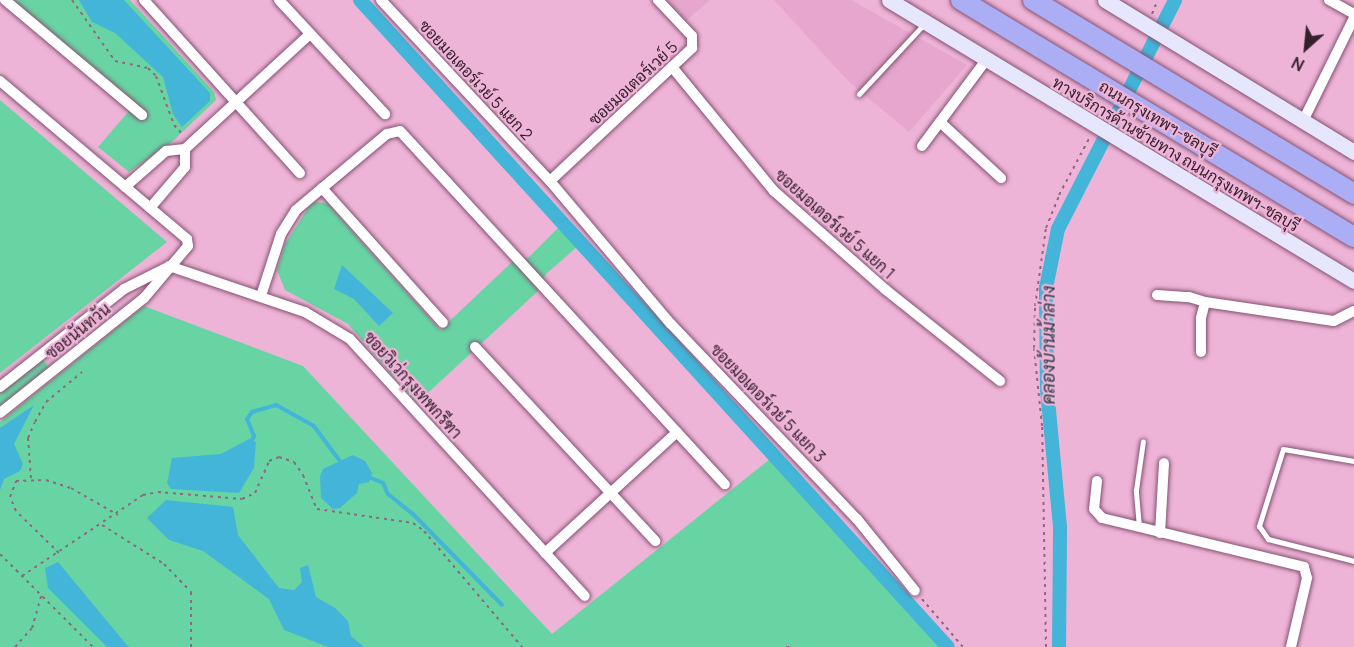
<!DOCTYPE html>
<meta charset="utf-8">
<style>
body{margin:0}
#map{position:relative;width:1354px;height:647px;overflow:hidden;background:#eeb4d7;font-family:Manrope,Sarabun,sans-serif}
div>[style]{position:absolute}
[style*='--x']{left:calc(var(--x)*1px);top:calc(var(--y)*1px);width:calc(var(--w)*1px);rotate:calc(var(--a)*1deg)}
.built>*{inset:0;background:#e6a6cd}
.green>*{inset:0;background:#68d4a4}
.water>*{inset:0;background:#42b5d8}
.stream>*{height:4px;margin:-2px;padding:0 2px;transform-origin:2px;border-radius:2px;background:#42b5d8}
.canal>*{height:14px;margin:-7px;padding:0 7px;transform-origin:7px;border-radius:7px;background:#42b5d8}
.path>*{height:2px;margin-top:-1px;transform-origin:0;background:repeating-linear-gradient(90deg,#8f6880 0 3px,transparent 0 7.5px)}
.roads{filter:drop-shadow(0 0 2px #845171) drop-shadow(0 0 2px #845171)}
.lane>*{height:5px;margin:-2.5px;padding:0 2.5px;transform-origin:2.5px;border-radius:2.5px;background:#fff}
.street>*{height:10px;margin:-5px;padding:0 5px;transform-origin:5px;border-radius:5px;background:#fff}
.secondary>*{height:15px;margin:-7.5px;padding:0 7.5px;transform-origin:7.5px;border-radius:7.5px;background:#e6e7fc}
.highway>*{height:20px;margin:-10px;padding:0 10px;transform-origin:10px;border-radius:10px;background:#acaef5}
span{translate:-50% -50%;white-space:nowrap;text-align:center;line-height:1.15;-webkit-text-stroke:4.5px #eeb4d7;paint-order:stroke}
.street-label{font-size:16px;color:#36202e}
.water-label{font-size:18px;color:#233c44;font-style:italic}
.north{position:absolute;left:1276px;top:18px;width:60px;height:60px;-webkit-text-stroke:4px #eeb4d7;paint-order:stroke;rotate:207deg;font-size:16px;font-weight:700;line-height:24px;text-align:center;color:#36202e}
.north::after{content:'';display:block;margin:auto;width:21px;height:27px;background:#36202e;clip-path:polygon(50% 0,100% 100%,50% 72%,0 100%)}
</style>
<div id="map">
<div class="built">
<div style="clip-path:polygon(667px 0,710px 0,686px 21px)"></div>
<div style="clip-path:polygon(774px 0,851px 0,967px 65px,909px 132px,850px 83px)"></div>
</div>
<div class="green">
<div style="clip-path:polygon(13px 0,130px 0,214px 92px,216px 100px,173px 141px,129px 172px,98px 147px,135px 104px)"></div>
<div style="clip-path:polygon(0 100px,167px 242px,0 373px)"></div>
<div style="clip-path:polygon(312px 202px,327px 203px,440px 330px,512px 262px,528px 258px,559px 227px,577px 247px,546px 274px,537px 292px,417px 403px,348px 324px,285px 290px,277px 270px,285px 244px)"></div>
<div style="clip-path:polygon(144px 306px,303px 366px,552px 634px,770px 459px,940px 647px,0 647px,0 422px)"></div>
<div style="clip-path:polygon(43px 360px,49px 367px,0 406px,0 393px)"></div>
</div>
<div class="water">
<div style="clip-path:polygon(79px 0,124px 0,210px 93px,210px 101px,182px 127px,173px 114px,163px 77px,115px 33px,92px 22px)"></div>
<div style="clip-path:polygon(342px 265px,393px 313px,379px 326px,354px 299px,334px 289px)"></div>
<div style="clip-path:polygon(34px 405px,14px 444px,23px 464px,20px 471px,4px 479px,0 490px,0 428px)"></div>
<div style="clip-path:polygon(249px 439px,256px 442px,254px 468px,239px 493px,171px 489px,167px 483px,172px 458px,221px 454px)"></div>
<div style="clip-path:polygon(353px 455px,365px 461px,372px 473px,369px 482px,359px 484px,357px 493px,340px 508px,333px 509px,321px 498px,320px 476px,323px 469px)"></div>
<div style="clip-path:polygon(166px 500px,233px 507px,238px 535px,279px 588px,294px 590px,302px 582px,300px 568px,308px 565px,316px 597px,335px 608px,348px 621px,351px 636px,364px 647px,328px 647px,284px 630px,269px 599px,203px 551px,169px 540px,147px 518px)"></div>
<div style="clip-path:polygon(58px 562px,126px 644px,129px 647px,107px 647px,48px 588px,45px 568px)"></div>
</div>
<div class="stream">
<div style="--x:250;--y:444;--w:9;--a:-63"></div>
<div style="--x:254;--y:436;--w:18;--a:-112"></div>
<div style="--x:247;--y:419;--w:9;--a:-54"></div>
<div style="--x:252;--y:412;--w:25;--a:-16"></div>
<div style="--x:276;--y:405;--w:43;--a:28.9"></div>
<div style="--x:314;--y:426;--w:47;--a:53.6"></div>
<div style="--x:366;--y:476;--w:18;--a:22"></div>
<div style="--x:383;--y:483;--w:12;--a:66"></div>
<div style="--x:388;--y:494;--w:32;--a:39"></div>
<div style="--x:413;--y:514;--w:127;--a:45.6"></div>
</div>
<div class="canal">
<div style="--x:360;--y:0;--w:874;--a:47.74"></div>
<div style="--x:1059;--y:647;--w:120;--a:-89.5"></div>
<div style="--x:1060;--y:527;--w:138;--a:-95.4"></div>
<div style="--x:1047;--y:390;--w:102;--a:-90.6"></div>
<div style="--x:1046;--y:288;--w:60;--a:-78.5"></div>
<div style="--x:1058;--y:229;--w:257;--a:-62.9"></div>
</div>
<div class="path">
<div style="--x:72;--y:0;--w:75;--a:54.8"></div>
<div style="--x:115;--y:61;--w:34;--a:12"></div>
<div style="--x:148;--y:68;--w:11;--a:45"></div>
<div style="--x:156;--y:76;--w:52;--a:69.8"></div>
<div style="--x:174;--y:125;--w:13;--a:48"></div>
<div style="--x:1152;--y:14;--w:15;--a:-67"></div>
<div style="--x:31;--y:478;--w:40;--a:-94.3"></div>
<div style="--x:28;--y:438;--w:17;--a:-66"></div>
<div style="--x:35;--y:422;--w:23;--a:-61"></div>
<div style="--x:46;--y:402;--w:47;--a:-39.8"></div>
<div style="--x:102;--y:525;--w:73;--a:32.2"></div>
<div style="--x:164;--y:564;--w:39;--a:46"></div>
<div style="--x:191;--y:592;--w:55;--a:90"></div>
<div style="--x:59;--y:553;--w:60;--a:-135.7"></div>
<div style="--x:16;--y:511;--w:15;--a:-113"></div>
<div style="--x:10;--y:497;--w:17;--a:-69"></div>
<div style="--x:16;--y:481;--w:30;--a:-2"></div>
<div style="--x:46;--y:480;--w:26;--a:18"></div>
<div style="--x:71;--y:488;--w:54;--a:29.9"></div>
<div style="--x:0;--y:554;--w:132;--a:45"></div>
<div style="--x:22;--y:576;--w:146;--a:-33.8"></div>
<div style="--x:143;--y:495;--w:15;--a:-11"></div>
<div style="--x:158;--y:492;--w:84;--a:4.8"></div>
<div style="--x:242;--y:499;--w:14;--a:-25"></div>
<div style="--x:255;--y:493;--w:35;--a:-66"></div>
<div style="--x:269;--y:461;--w:11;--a:-22"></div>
<div style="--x:279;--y:457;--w:16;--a:18"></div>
<div style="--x:294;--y:462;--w:16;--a:55"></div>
<div style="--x:303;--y:475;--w:37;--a:68"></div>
<div style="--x:317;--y:509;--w:97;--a:8.3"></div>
<div style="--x:413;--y:523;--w:14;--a:36"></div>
<div style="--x:424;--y:531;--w:152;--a:49.8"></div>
<div style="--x:922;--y:599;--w:63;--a:49.5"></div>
<div style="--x:15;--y:647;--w:25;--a:-48"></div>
<div style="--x:32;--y:628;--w:33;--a:-74"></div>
<div style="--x:786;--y:647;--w:6;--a:0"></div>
<div style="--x:1046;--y:647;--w:221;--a:-91"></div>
<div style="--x:1042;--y:426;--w:78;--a:-95.9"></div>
<div style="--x:1034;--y:348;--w:42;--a:-88.6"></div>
<div style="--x:1035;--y:306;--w:79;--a:-82"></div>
<div style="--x:1046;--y:228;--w:35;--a:-68"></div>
<div style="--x:1059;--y:195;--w:66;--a:-61.9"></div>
</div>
<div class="roads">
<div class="lane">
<div style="--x:859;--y:94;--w:97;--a:-47.1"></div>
<div style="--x:1354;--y:461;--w:72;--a:-170.4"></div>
<div style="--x:1283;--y:449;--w:81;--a:107.3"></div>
<div style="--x:1259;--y:526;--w:16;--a:55"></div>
<div style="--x:1268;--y:539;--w:89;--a:14.3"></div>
<div style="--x:1139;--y:527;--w:37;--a:-95"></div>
<div style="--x:1136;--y:490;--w:49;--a:-81.9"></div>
</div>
<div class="street">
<div style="--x:5;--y:0;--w:179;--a:40"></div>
<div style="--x:144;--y:0;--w:233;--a:48"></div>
<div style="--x:279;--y:0;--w:156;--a:47.1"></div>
<div style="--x:381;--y:0;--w:248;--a:47"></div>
<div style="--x:550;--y:181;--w:187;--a:49.8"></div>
<div style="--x:671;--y:324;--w:269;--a:46.4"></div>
<div style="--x:857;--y:519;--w:92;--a:51.1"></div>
<div style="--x:1329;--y:0;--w:29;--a:29"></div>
<div style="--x:672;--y:67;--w:161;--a:50.6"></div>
<div style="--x:774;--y:191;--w:149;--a:41.5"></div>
<div style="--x:886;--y:290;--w:146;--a:38.6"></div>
<div style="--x:0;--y:81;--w:245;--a:40.2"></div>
<div style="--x:187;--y:239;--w:7;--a:82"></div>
<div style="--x:188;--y:246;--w:68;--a:130.2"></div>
<div style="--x:144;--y:298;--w:184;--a:141.4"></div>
<div style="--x:1303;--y:121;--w:115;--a:-63.7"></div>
<div style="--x:940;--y:122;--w:83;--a:42.6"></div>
<div style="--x:922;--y:146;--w:107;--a:-53.3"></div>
<div style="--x:550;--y:181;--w:195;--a:-43.1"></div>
<div style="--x:692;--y:48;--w:12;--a:-90"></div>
<div style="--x:692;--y:36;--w:50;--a:-133.4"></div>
<div style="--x:125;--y:187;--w:55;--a:-41.3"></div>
<div style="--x:166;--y:151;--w:19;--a:-6"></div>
<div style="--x:185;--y:149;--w:170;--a:-42.6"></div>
<div style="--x:322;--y:188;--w:181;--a:48.1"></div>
<div style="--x:150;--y:208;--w:54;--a:-49.5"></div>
<div style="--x:185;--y:167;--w:18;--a:-90"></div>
<div style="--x:169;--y:266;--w:144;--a:18.7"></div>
<div style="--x:305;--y:312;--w:52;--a:31"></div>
<div style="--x:350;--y:339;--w:348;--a:47.6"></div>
<div style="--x:1157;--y:295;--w:32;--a:4"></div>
<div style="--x:1189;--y:297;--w:17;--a:17"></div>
<div style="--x:261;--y:296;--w:65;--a:-72.1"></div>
<div style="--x:281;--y:234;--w:28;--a:-58"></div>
<div style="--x:296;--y:210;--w:119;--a:-39.9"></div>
<div style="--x:387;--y:134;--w:13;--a:-13"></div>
<div style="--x:400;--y:131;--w:480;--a:47.4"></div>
<div style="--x:475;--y:347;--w:265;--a:47.1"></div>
<div style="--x:1201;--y:352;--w:34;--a:-90"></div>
<div style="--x:1201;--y:318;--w:16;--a:-76"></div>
<div style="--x:1205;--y:302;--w:130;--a:8.4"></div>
<div style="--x:1334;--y:321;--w:22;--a:-27"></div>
<div style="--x:0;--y:387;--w:158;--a:-38.3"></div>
<div style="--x:124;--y:289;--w:47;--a:-26.6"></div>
<div style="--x:1097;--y:481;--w:28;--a:96"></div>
<div style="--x:1094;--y:509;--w:12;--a:48"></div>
<div style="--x:1102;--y:518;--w:208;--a:13.6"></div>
<div style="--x:1304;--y:567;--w:11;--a:75"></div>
<div style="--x:1307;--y:578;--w:71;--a:103.1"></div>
<div style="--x:1160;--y:533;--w:70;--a:-86.7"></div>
<div style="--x:545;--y:553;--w:179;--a:-42.5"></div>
</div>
<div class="secondary">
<div style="--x:889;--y:0;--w:543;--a:31.14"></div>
<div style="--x:1105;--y:0;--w:292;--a:31.4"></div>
</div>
<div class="highway">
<div style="--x:961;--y:0;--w:459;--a:31.1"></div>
<div style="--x:1033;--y:0;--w:375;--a:31.1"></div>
</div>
</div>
<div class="street-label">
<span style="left:476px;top:80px;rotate:47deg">ซอยมอเตอร์เวย์ 5 แยก 2</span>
<span style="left:633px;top:83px;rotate:-43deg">ซอยมอเตอร์เวย์ 5</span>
<span style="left:1158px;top:119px;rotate:31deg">ถนนกรุงเทพฯ-ชลบุรี</span>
<span style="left:1176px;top:154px;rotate:31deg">ทางบริการด้านซ้ายทาง ถนนกรุงเทพฯ-ชลบุรี</span>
<span style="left:835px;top:224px;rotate:42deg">ซอยมอเตอร์เวย์ 5 แยก 1</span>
<span style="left:78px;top:331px;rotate:-39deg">ซอยนันทวัน</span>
<span style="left:413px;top:385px;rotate:48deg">ซอยวิเว่กรุงเทพกรีฑา</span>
<span style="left:768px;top:403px;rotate:46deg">ซอยมอเตอร์เวย์ 5 แยก 3</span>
</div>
<div class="water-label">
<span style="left:1048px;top:345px;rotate:-90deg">คลองบ้านม้าล่าง</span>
</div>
<div class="north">N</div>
</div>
